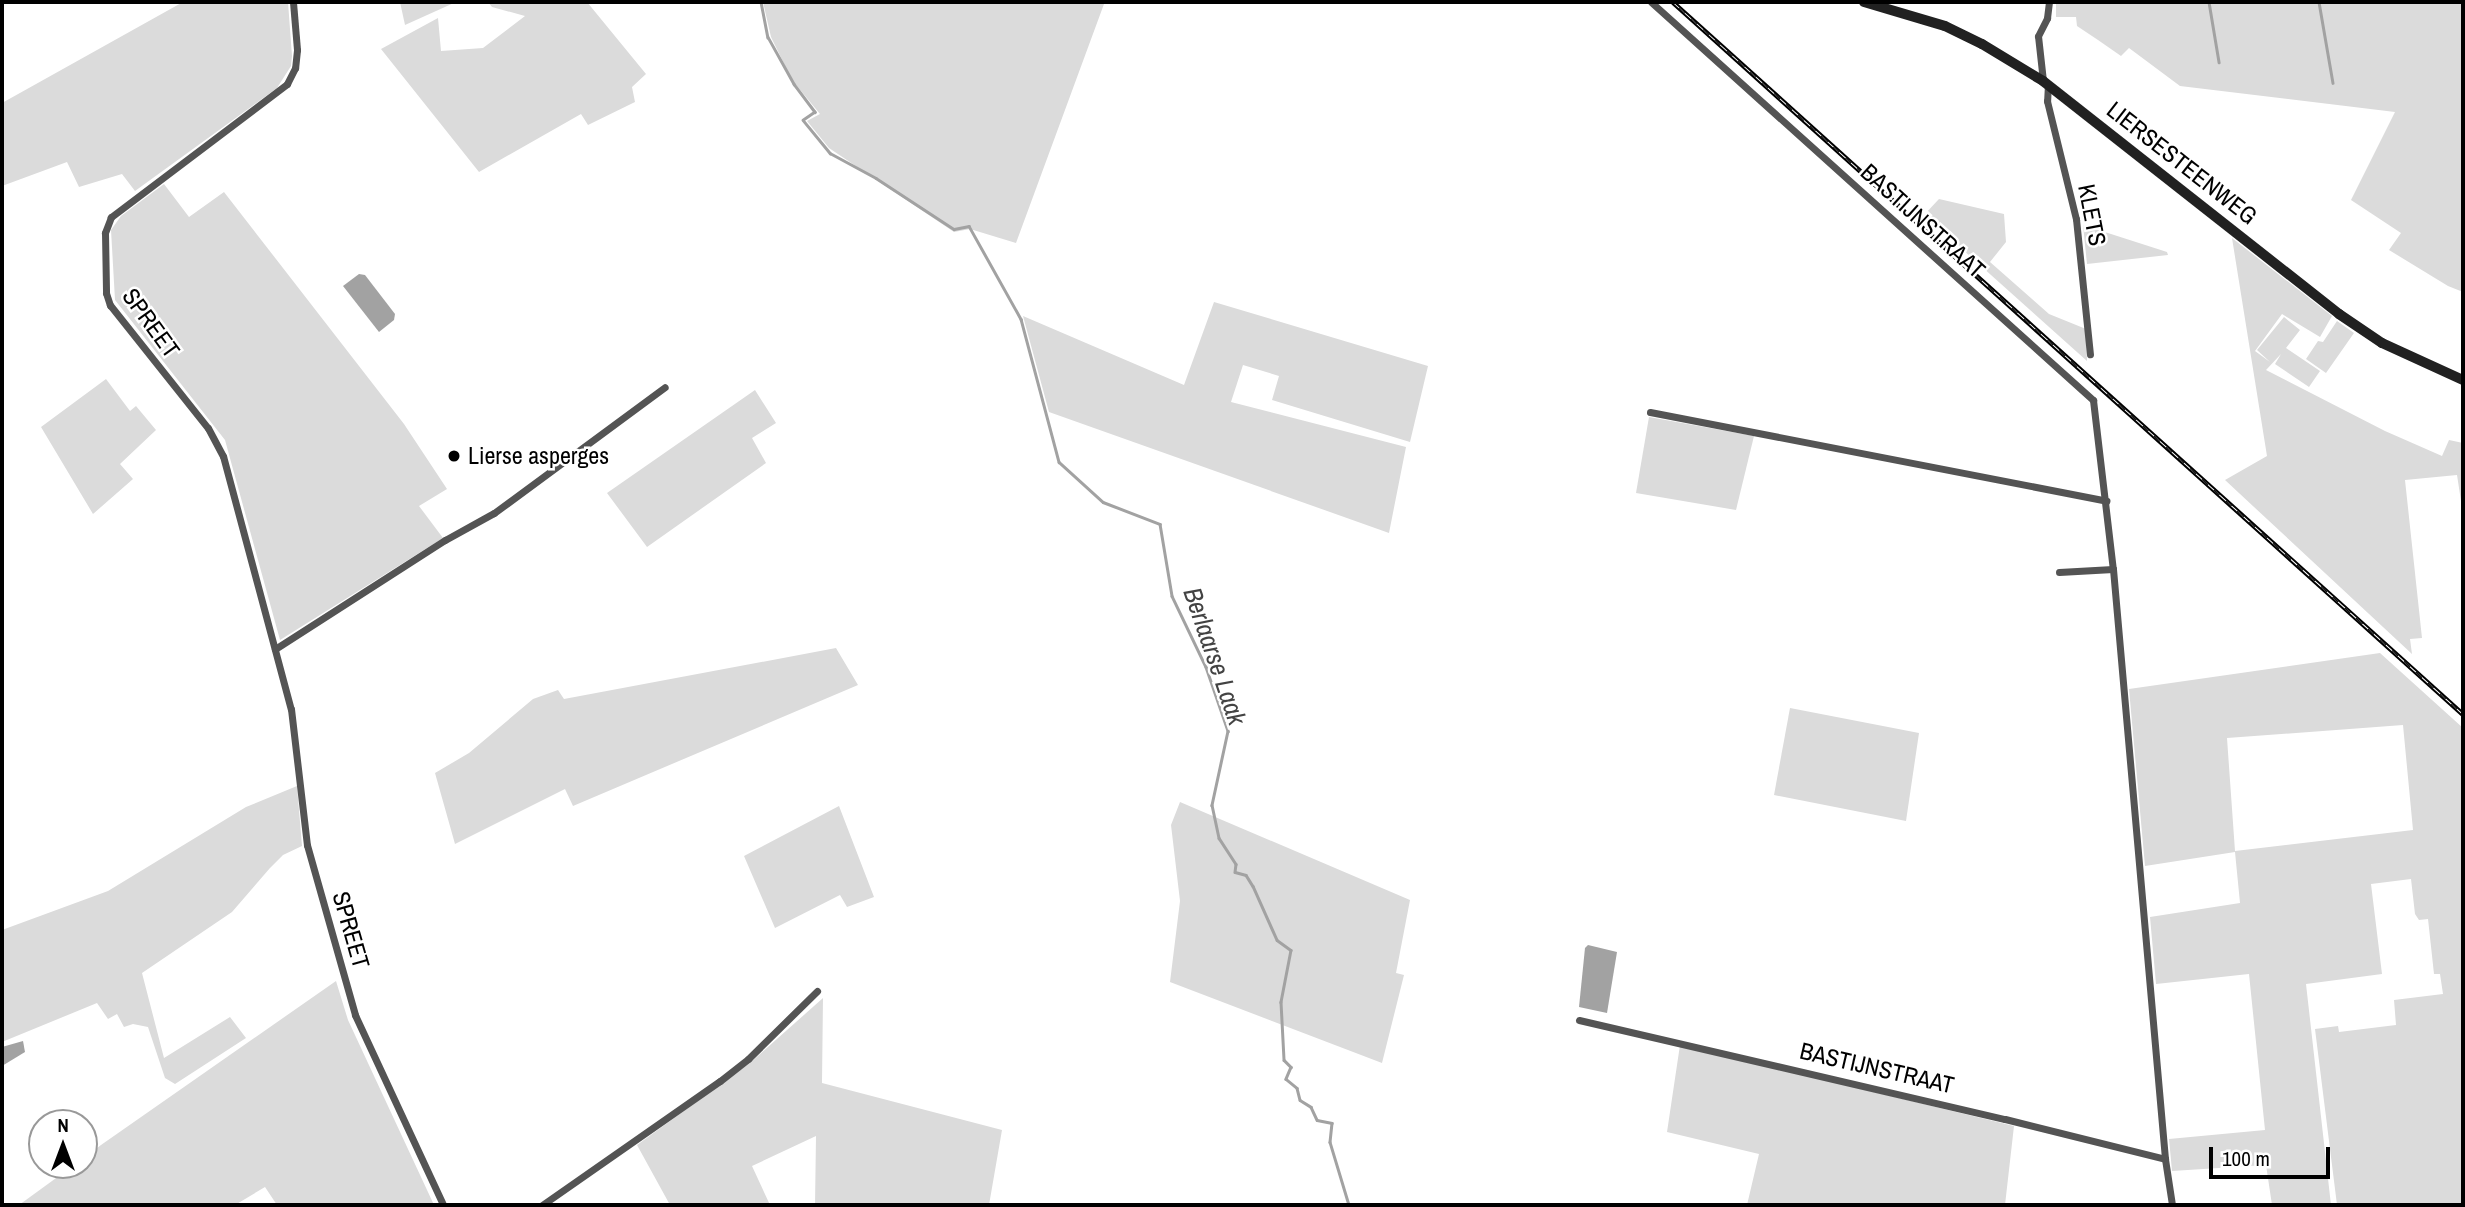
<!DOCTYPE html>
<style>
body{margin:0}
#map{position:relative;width:2465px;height:1207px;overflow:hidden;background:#fff;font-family:"Archivo Narrow",sans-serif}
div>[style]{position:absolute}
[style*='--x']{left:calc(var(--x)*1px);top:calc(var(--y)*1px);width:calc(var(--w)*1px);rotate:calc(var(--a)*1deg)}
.green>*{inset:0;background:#dbdbdb}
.water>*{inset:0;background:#a2a2a2}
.stream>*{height:2.5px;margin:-1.25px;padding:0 1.25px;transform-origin:1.25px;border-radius:1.25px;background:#a2a2a2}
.street>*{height:7px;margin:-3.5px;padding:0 3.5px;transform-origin:3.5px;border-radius:3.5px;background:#545454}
.secondary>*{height:10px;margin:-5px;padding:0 5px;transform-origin:5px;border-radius:5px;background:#212121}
.rail>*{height:5px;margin-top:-2.5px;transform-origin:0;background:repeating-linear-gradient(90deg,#fff 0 8px,#000 0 16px);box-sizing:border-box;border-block:2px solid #000}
.dots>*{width:19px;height:19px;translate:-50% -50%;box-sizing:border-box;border:4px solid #fff;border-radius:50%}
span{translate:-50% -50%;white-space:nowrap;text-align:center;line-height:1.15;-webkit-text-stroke:5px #fff;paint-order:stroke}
.street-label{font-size:24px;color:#000}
.poi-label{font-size:24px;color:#000}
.left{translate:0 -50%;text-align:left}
.water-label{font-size:26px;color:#434343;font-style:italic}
.frame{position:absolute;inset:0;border:4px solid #000;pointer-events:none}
.north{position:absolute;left:28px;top:1109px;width:70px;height:70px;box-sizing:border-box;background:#fff;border:2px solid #999;border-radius:50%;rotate:0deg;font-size:19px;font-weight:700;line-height:28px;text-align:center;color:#000}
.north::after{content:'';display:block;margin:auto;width:24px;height:32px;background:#000;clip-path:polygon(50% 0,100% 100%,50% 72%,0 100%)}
.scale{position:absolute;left:2209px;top:1147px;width:121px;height:32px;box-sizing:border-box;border:4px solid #000;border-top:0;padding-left:9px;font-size:21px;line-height:24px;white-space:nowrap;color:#000;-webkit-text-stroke:5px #fff;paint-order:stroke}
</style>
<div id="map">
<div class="green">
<div style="clip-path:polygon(183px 2px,288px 2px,292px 56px,291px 66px,277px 88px,135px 191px,122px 174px,79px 187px,67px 162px,2px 186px,2px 103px)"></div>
<div style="clip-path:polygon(400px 2px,456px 2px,405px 25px)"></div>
<div style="clip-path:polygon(488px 2px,587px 2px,646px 74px,632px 87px,635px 102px,588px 125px,581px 114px,479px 172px,381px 49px,438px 18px,441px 51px,483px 48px,525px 16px,492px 7px)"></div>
<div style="clip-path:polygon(763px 2px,1104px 4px,1016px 243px,970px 229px,954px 232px,829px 148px,807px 121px,820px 114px,792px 80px,771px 37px)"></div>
<div style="clip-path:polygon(2056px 2px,2463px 2px,2463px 292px,2448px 286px,2389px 250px,2401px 233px,2351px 200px,2395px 112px,2180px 86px,2129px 48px,2121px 56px,2098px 40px,2077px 26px,2076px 17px,2056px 17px)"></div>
<div style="clip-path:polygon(164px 184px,189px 217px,224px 192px,404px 424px,447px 489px,419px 506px,443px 538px,280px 640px,225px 440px,115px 300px,111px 230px,121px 216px)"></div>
<div style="clip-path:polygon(1939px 199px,2004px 214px,2006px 242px,1990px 262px,2049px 314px,2086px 329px,2087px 361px,1924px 215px)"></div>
<div style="clip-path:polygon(2083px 225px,2167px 252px,2168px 255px,2087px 264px)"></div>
<div style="clip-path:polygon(2232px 238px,2332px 316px,2320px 337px,2282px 314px,2255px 351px,2270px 362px,2257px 350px,2284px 317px,2300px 330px,2286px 348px,2320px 371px,2309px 387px,2275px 364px,2281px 354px,2266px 370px,2385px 431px,2442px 456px,2449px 440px,2463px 443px,2463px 514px,2457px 475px,2405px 480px,2422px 638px,2410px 639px,2412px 654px,2225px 480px,2267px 456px)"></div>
<div style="clip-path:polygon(1214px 302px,1428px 366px,1410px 442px,1272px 400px,1279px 376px,1243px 365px,1231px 402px,1406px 447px,1389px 533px,1049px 412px,1023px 316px,1184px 385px)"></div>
<div style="clip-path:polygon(2337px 321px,2354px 333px,2326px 373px,2306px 359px,2318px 341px,2323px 342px)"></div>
<div style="clip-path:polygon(106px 379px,130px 411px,136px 406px,156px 430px,120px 464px,133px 479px,93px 514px,41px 427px)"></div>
<div style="clip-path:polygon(755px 390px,776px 423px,752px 438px,766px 463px,647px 547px,607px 493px)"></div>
<div style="clip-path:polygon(1649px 417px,1754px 436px,1736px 510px,1636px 493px)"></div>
<div style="clip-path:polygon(836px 648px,858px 685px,573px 806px,565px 789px,455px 844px,435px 773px,469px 753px,533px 699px,558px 690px,564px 699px)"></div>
<div style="clip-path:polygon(evenodd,2380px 653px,2463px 728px,2463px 1205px,2337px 1205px,2315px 1029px,2338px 1026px,2339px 1032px,2396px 1025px,2394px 1000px,2443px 994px,2440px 974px,2434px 974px,2428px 919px,2419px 920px,2415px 914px,2411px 879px,2371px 884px,2382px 974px,2306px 984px,2331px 1205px,2272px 1205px,2266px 1165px,2172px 1171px,2169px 1139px,2265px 1130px,2249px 974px,2156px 984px,2150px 917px,2240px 903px,2235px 852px,2145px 866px,2129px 689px,2380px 653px,2403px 725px,2413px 830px,2235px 851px,2227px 738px,2403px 725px)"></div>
<div style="clip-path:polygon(1790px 708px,1919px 733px,1906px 821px,1774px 795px)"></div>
<div style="clip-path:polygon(297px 786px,302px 846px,283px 855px,270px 868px,232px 912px,142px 973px,164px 1058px,230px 1017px,246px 1038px,175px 1084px,165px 1078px,148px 1027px,133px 1024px,124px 1027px,117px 1014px,108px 1019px,97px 1003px,2px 1042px,2px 930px,108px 891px,246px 807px)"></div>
<div style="clip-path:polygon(1180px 802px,1410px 900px,1396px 973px,1404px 975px,1382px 1063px,1170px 982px,1180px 901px,1171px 825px)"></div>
<div style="clip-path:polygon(839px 806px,874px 897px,847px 907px,840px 895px,775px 928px,744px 856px)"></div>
<div style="clip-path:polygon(336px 981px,348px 1020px,434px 1205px,277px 1205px,265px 1187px,235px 1205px,19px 1205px,74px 1165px,84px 1165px,84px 1158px,101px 1145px)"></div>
<div style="clip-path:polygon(823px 998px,822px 1083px,1002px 1130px,989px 1205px,815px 1205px,816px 1136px,752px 1166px,770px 1205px,670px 1205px,637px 1145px,750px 1063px)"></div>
<div style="clip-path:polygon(1680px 1045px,2014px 1126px,2005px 1205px,1747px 1205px,1759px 1154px,1667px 1132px)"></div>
</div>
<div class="water">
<div style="clip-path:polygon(359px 274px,365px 275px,395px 314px,394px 320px,379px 332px,343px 286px)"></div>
<div style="clip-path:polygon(1588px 945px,1617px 952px,1607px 1013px,1579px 1007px,1585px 948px)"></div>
<div style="clip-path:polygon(23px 1041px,25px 1052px,2px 1066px,2px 1047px)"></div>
</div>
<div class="stream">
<div style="--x:761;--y:2;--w:36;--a:79"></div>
<div style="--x:768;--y:37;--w:54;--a:61"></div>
<div style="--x:794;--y:84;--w:35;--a:53"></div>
<div style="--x:815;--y:112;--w:14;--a:146"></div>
<div style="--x:803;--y:120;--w:43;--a:50.7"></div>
<div style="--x:830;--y:153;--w:52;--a:28.5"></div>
<div style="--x:876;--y:178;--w:93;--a:33.2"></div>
<div style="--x:954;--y:229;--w:15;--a:-11"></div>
<div style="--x:969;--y:226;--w:107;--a:60.8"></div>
<div style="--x:1021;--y:319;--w:148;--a:75.1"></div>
<div style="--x:1059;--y:462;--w:59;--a:42.3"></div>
<div style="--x:1103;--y:502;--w:61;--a:21.1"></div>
<div style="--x:1160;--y:524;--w:73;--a:80.5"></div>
<div style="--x:1172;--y:596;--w:79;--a:64.4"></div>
<div style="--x:1206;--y:667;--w:68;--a:71"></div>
<div style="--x:1228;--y:731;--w:76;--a:102.2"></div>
<div style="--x:1212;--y:805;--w:34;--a:78"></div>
<div style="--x:1219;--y:838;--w:31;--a:57"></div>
<div style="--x:1236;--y:864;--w:8;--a:97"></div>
<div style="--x:1235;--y:872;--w:11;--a:15"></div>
<div style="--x:1246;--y:875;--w:13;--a:58"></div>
<div style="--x:1253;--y:886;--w:59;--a:66"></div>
<div style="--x:1277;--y:940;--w:17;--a:36"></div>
<div style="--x:1291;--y:950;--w:53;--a:100.9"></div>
<div style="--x:1281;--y:1002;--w:58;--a:87"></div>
<div style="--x:1284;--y:1060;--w:10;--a:45"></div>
<div style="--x:1291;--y:1067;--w:13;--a:113"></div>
<div style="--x:1286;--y:1079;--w:14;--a:39"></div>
<div style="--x:1297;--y:1088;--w:12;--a:76"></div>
<div style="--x:1300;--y:1100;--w:13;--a:32"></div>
<div style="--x:1311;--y:1107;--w:14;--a:65"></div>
<div style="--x:1317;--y:1120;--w:15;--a:11"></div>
<div style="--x:1332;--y:1123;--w:19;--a:96"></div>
<div style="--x:1330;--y:1142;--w:66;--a:73.2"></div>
<div style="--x:2209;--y:2;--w:61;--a:80.5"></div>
<div style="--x:2319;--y:2;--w:82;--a:80.2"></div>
</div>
<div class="street">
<div style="--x:293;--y:2;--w:48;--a:85.2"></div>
<div style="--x:297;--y:50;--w:18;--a:96"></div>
<div style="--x:295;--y:68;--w:18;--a:117"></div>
<div style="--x:287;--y:84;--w:221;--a:142.9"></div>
<div style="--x:111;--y:217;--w:17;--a:111"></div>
<div style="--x:105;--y:233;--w:60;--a:89"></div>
<div style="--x:106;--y:293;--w:13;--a:72"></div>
<div style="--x:110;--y:305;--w:157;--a:51.5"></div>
<div style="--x:208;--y:428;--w:32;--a:62"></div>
<div style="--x:223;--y:456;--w:262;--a:75"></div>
<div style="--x:291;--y:709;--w:137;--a:83.3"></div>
<div style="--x:307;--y:845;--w:177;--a:74.2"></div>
<div style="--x:355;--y:1015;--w:209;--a:65.1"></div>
<div style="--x:1651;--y:2;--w:595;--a:42"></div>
<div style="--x:2093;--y:400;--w:170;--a:83.3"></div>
<div style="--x:2113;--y:569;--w:592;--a:84.96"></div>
<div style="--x:2165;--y:1159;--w:47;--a:81.3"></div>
<div style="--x:2043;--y:81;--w:45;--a:-96.3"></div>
<div style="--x:2038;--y:36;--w:20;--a:-63"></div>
<div style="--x:2047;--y:18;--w:16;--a:-83"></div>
<div style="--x:2048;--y:84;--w:17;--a:93"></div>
<div style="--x:2047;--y:101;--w:122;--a:76.2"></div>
<div style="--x:2076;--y:219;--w:136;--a:84.1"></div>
<div style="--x:1650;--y:412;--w:465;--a:11"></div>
<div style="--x:2059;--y:572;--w:54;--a:-3.2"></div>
<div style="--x:275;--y:649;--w:202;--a:-32.7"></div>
<div style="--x:445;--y:540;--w:56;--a:-28.9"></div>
<div style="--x:494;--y:513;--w:212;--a:-36.4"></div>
<div style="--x:1579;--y:1020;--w:437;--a:13.1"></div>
<div style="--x:2005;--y:1119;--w:165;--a:14"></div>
<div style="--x:542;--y:1205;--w:217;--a:-34.9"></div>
<div style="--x:720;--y:1081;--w:36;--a:-38"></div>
<div style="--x:748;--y:1059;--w:97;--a:-44.6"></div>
</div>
<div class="secondary">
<div style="--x:1864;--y:2;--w:84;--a:16.5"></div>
<div style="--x:1945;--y:26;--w:41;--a:25.9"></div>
<div style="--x:1982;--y:44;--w:71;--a:31.2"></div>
<div style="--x:2043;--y:81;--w:377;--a:38.2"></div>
<div style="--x:2339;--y:314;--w:52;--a:34"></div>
<div style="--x:2382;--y:343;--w:89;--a:24.6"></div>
</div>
<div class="rail">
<div style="--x:1673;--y:2;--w:1064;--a:42.03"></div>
</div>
<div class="dots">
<div style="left:454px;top:456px;background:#000"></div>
</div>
<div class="street-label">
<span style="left:2182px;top:163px;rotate:38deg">LIERSESTEENWEG</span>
<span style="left:2092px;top:215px;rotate:79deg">KLETS</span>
<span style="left:1923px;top:221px;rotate:42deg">BASTIJNSTRAAT</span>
<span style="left:151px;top:323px;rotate:54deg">SPREET</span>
<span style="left:351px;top:930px;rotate:74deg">SPREET</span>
<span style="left:1877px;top:1068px;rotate:13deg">BASTIJNSTRAAT</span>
</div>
<div class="poi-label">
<span class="left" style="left:468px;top:456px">Lierse asperges</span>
</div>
<div class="water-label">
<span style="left:1215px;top:656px;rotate:71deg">Berlaarse Laak</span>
</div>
<div class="frame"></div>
<div class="north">N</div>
<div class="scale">100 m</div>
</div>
